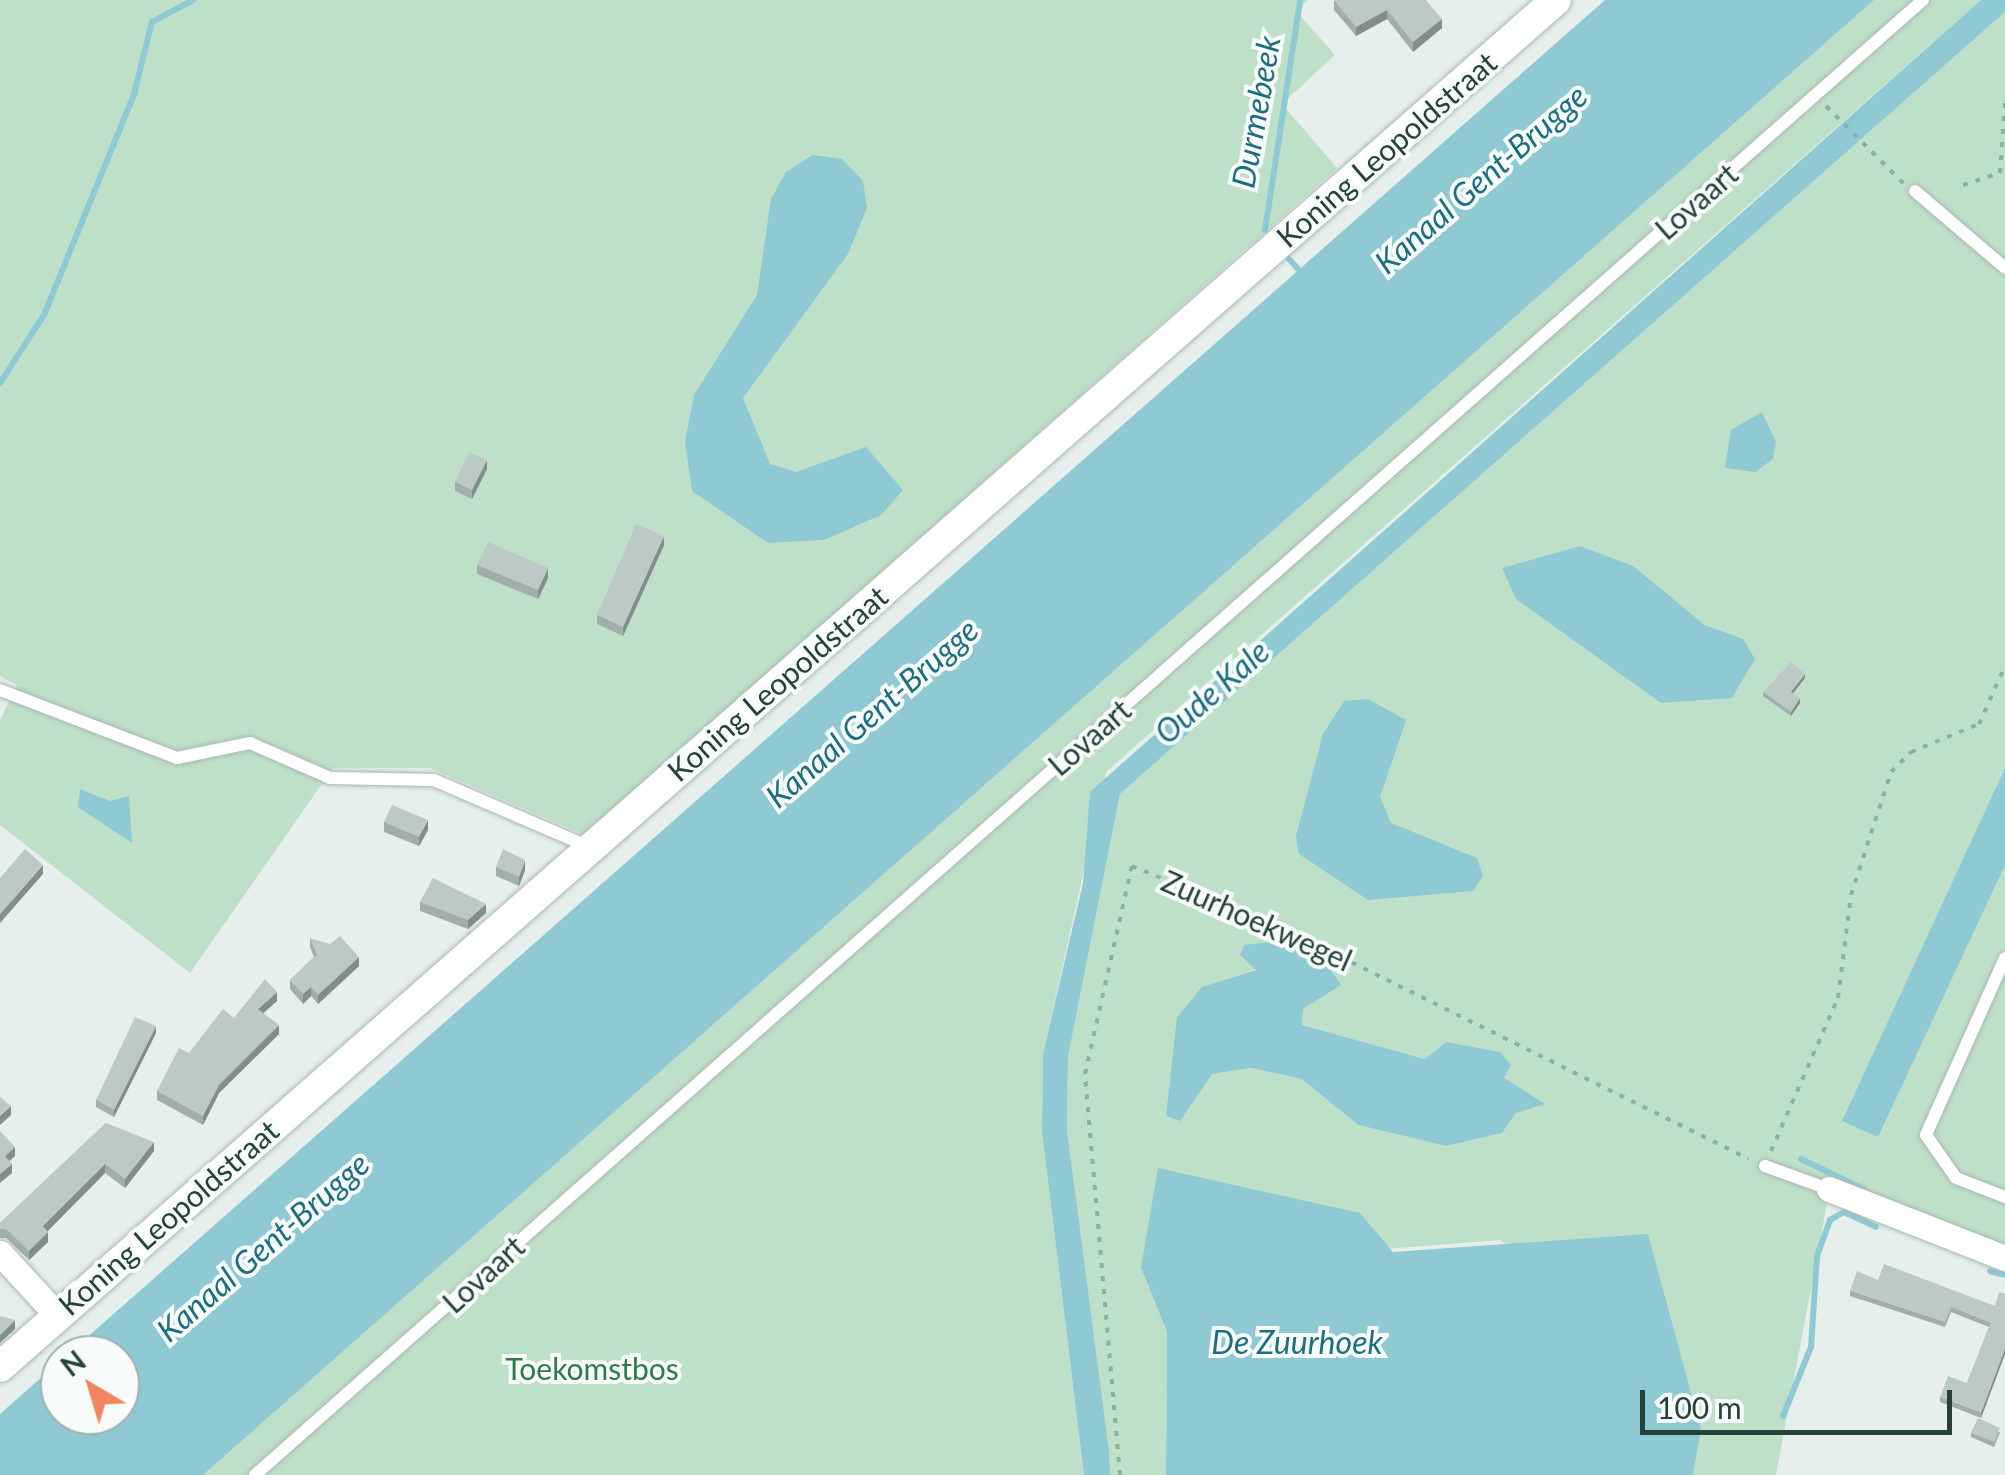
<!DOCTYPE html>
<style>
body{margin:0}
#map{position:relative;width:2005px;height:1475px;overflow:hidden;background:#e6efeb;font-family:Lato,sans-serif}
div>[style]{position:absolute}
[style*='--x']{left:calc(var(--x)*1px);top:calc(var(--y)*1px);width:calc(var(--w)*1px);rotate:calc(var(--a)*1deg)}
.green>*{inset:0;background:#bfe0c8}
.water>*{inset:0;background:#8ec9d4}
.stream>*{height:6px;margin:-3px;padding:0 3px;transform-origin:3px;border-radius:3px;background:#8ec9d4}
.path>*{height:4px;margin-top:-2px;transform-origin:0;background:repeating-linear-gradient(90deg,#86b3a5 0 5px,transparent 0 13px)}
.roads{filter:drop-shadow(0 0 2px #a8b8b2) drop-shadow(0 0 2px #a8b8b2)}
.lane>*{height:12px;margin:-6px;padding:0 6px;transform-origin:6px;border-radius:6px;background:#fff}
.street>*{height:25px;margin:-12.5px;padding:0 12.5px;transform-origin:12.5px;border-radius:12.5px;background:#fff}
.secondary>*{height:30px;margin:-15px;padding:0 15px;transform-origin:15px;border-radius:15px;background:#fff}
.wall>*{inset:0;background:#a1aea9}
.shaded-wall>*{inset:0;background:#838d89}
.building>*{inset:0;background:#bbcac4}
span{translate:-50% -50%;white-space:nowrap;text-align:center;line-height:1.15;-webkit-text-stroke:8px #f7fbf9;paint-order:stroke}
.street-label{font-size:30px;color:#24423a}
.park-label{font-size:30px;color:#2d7a4b}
.water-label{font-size:32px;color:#1c6f80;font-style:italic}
.north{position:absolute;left:40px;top:1335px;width:100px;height:100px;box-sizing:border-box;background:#f7fbf9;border:2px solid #a3b1ad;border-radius:50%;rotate:322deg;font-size:28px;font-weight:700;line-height:40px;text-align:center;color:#24423a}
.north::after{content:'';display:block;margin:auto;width:35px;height:45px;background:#f4845f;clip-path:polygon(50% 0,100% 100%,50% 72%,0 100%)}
.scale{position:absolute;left:1640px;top:1390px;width:312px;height:45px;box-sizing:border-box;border:5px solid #24423a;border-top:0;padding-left:12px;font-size:30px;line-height:35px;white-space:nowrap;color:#24423a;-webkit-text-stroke:8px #f7fbf9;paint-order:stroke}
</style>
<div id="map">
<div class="green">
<div style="clip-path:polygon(0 0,1308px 0,1296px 11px,1335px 55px,1282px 104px,1337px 168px,585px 835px,430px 768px,333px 768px,190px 973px,0 825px,0 720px,17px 685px,0 676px)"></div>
<div style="clip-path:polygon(1874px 0,1981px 0,1106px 772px,1043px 1054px,1042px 1132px,1084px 1475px,203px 1475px)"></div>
<div style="clip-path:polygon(evenodd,2005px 12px,2005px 1254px,1831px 1182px,1776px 1475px,1693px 1475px,1701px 1430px,1501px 1240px,1141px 1268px,1167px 1332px,1166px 1475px,1110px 1475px,1067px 1130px,1068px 1057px,1120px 794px,2005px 12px,1580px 546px,1632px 566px,1705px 625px,1743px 639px,1733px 697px,1700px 698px,1502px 568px,1580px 546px,2005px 12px,1257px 969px,1341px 984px,1303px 1009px,1302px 1025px,1425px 1059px,1516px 1113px,1502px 1133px,1446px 1146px,1358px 1125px,1302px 1079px,1251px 1068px,1212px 1074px,1166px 1116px,1203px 987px,1257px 969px)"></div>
</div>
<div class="water">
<div style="clip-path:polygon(1605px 0,1874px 0,203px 1475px,0 1475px,0 1414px,60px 1361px,60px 1415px,120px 1415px,120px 1355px,67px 1355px)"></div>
<div style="clip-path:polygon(1981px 0,2005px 0,2005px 12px,1120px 794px,1068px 1057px,1067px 1130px,1109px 1452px,1110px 1475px,1084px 1475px,1042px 1132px,1043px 1054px,1083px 883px,1090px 792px)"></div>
<div style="clip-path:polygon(813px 155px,842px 159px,863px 181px,867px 208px,848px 254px,743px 398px,770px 464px,796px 472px,866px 447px,903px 490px,881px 515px,824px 540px,768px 543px,692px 491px,685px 442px,694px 395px,757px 295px,771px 199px,786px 172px)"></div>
<div style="clip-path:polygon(1762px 412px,1776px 442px,1773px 459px,1755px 472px,1725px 468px,1731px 430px)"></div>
<div style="clip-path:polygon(1580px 546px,1633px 566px,1705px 625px,1743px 639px,1755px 659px,1732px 698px,1661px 703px,1516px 599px,1502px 568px)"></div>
<div style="clip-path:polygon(1368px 699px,1406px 720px,1380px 797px,1391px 823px,1477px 858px,1483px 876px,1473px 891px,1368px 900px,1299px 854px,1296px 836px,1323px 734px,1344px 701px)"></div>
<div style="clip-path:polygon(2005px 768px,2005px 865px,1878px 1137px,1842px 1121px)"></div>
<div style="clip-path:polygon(80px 789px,110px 801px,129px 796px,132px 843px,78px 807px)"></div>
<div style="clip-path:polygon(1282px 941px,1327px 964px,1341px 985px,1303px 1009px,1302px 1025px,1425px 1059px,1446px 1042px,1500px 1052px,1511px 1065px,1504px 1078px,1545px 1104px,1516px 1113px,1502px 1133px,1446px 1146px,1358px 1125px,1302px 1079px,1251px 1068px,1212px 1074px,1180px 1121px,1166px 1116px,1177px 1017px,1202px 987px,1256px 970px,1240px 955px,1244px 945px)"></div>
<div style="clip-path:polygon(1158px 1168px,1360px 1213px,1393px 1252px,1648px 1234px,1701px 1430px,1693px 1475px,1166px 1475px,1167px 1332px,1141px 1268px)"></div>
</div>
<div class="stream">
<div style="--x:1265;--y:230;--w:233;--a:-81.3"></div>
<div style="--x:1289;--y:259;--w:24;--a:48"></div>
<div style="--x:0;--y:383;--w:81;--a:-57.1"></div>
<div style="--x:44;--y:315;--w:239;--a:-67.8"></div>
<div style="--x:134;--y:94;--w:74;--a:-76"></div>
<div style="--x:152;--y:22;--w:47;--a:-28.2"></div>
<div style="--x:1801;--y:1159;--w:69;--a:25.8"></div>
<div style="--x:1990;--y:1271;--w:16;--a:15"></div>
<div style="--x:1783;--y:1416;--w:74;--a:-67.9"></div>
<div style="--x:1811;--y:1347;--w:91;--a:-86.2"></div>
<div style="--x:1817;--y:1256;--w:38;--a:-70"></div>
<div style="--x:1830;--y:1220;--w:16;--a:-30"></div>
<div style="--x:1844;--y:1212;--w:35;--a:25"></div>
</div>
<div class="path">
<div style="--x:1826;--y:106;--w:110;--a:45"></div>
<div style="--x:1963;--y:185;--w:39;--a:-18"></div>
<div style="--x:2000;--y:173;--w:71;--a:-86"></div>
<div style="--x:1771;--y:1151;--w:167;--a:-66.4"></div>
<div style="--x:1838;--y:998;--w:104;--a:-82.8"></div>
<div style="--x:1851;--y:895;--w:129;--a:-72"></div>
<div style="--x:1891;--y:772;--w:28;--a:-45"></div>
<div style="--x:1911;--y:752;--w:74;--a:-22.4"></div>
<div style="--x:1979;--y:724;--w:64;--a:-65.9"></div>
<div style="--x:1120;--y:1475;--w:403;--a:-95"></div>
<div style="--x:1085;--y:1074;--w:213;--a:-77.3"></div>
<div style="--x:1132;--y:866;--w:149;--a:22.1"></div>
<div style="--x:1270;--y:922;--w:534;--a:26.33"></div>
</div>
<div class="roads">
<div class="lane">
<div style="--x:1915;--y:191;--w:118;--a:40.5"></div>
<div style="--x:0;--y:690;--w:190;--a:21"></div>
<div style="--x:177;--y:758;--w:75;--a:-11.6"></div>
<div style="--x:250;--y:743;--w:87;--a:23.6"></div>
<div style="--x:330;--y:778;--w:104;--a:1.1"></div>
<div style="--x:434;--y:780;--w:167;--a:23.3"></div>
<div style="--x:2005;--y:958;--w:194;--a:114.1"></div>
<div style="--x:1926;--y:1135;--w:52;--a:55.1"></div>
<div style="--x:1956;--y:1178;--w:53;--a:21.2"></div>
<div style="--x:1765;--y:1166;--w:68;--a:19.8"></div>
<div style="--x:255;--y:1475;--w:2227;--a:-41.49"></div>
</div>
<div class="street">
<div style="--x:1829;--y:1189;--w:189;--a:21.4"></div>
<div style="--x:0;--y:1253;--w:83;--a:47.4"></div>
</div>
<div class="secondary">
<div style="--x:0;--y:1367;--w:2071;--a:-41.3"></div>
</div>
</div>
<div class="wall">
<div style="clip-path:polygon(1426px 0,1442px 28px,1413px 52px,1387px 19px,1356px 36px,1334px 10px,1334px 1px)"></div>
<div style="clip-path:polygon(487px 469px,472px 499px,455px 491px,455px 482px)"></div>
<div style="clip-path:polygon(664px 545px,623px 636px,597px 624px,597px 615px)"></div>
<div style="clip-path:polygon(477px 565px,548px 578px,538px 599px,477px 574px)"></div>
<div style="clip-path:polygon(1805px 678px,1793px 693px,1800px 703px,1791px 716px,1763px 696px,1763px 692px)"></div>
<div style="clip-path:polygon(384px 822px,428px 830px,419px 846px,384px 832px)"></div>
<div style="clip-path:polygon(496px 867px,525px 870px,519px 886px,496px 876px)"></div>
<div style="clip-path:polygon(420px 902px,486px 913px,468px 929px,420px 911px)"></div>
<div style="clip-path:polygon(310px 938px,359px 966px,318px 1004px,311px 996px,303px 1004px,290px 989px,290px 980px,314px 957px,310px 947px)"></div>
<div style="clip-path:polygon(277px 1001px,263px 1013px,279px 1034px,219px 1093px,203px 1125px,157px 1100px,157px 1091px,189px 1053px,234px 1018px)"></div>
<div style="clip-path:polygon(156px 1033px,114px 1117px,96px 1107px,96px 1100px)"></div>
<div style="clip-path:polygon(106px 1123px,154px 1151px,125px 1188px,105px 1173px,47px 1231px,48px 1242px,29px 1260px,6px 1238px,0 1238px,0 1223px)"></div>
<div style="clip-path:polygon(1878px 1280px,1995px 1306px,2005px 1294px,2005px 1354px,1981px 1418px,1940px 1402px,1940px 1397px,1967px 1383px,1989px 1327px,1951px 1312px,1945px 1327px,1850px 1296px,1850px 1291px)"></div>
<div style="clip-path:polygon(2000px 1432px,1994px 1447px,1971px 1437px,1971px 1433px)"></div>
</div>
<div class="shaded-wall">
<div style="clip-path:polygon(1387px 10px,1387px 19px,1356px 36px,1356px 27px)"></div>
<div style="clip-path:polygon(1442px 19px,1442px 28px,1413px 52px,1413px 42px)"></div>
<div style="clip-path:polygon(487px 460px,487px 469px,472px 499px,472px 490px)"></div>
<div style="clip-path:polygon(664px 536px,664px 545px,623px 636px,623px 627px)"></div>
<div style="clip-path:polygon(548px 568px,548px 578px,538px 599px,538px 590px)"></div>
<div style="clip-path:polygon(1805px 674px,1805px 678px,1791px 696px,1791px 692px)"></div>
<div style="clip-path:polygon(1800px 698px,1800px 703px,1791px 716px,1791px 712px)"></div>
<div style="clip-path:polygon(428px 820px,428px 830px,419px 846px,419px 837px)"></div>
<div style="clip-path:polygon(525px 860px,525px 870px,519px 886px,519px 877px)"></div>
<div style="clip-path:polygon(43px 865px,43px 874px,0 923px,0 914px)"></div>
<div style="clip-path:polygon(486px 904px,486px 913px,468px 929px,468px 920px)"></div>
<div style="clip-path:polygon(359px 957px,359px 966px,318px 1004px,318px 995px)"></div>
<div style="clip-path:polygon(311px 987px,311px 996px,303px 1004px,303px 994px)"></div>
<div style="clip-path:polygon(277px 992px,277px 1001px,258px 1018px,258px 1009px)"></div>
<div style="clip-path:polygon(279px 1025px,279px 1034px,219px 1093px,203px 1125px,203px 1116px,219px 1085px)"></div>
<div style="clip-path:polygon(156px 1026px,156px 1033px,114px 1117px,114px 1110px)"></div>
<div style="clip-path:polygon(11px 1106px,11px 1115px,0 1125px,0 1116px)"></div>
<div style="clip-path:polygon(154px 1142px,154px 1151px,125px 1188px,125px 1179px)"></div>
<div style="clip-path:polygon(15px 1147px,15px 1156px,5px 1165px,5px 1156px)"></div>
<div style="clip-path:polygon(12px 1164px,12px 1173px,0 1183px,0 1174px)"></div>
<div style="clip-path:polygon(105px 1164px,105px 1173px,43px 1236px,43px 1226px)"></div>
<div style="clip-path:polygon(48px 1232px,48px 1242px,29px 1260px,29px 1251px)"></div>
<div style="clip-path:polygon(15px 1320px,15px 1329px,0 1343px,0 1335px)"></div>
<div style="clip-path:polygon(2005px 1349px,2005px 1354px,1981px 1418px,1981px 1413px)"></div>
</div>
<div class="building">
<div style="clip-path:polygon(1334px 0,1426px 0,1442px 19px,1413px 42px,1387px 10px,1356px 27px)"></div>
<div style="clip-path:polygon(469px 452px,487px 460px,472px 490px,455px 482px)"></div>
<div style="clip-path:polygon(636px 524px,664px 536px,623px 627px,597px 615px)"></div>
<div style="clip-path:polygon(488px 542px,548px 568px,538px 590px,477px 565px)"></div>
<div style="clip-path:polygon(1791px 662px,1805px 674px,1791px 692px,1800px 698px,1791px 712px,1763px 692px)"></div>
<div style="clip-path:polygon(392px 805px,428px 820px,419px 837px,384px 822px)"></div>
<div style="clip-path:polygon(25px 849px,43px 865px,0 914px,0 878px)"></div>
<div style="clip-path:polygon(503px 849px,525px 860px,519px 877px,496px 867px)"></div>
<div style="clip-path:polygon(433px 878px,486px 904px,468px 920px,420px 902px)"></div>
<div style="clip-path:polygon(340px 936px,359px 957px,318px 995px,311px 987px,303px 994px,290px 980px,317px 955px,310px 938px,330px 944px)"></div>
<div style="clip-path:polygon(265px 979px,277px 992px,258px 1009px,279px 1025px,219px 1085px,203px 1116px,157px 1091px,179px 1048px,189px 1053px,223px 1009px,234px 1018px)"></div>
<div style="clip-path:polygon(135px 1017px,156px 1026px,114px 1110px,96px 1100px)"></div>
<div style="clip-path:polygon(0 1097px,11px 1106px,0 1116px)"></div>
<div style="clip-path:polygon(106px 1123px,154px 1142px,125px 1179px,105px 1164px,43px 1226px,48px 1232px,29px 1251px,6px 1229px,0 1229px,0 1223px)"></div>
<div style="clip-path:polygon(0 1131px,15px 1147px,5px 1156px,12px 1164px,0 1174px)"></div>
<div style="clip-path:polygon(1884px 1264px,1995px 1306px,1999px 1292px,2005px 1294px,2005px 1349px,1981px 1413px,1940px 1397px,1948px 1376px,1967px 1383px,1991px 1323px,1951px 1307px,1945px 1322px,1850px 1291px,1857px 1271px,1878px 1280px)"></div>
<div style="clip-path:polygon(0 1316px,15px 1320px,0 1335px)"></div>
<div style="clip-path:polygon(1978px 1418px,2000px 1428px,1994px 1442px,1971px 1433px)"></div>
</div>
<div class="street-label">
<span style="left:1386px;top:149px;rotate:-41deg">Koning Leopoldstraat</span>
<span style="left:1696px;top:201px;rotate:-41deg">Lovaart</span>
<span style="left:777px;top:683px;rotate:-41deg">Koning Leopoldstraat</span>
<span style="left:1089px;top:737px;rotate:-41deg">Lovaart</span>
<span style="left:1257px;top:920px;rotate:24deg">Zuurhoekwegel</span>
<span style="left:168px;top:1217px;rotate:-41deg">Koning Leopoldstraat</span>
<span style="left:483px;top:1274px;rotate:-42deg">Lovaart</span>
</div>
<div class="park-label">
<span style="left:592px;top:1368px">Toekomstbos</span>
</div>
<div class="water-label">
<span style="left:1256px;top:112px;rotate:-80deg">Durmebeek</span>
<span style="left:1481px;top:179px;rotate:-41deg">Kanaal Gent-Brugge</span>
<span style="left:1212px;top:692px;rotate:-41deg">Oude Kale</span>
<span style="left:872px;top:713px;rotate:-41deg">Kanaal Gent-Brugge</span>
<span style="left:263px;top:1247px;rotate:-41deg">Kanaal Gent-Brugge</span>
<span style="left:1297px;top:1342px">De Zuurhoek</span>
</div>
<div class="north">N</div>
<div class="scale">100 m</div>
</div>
